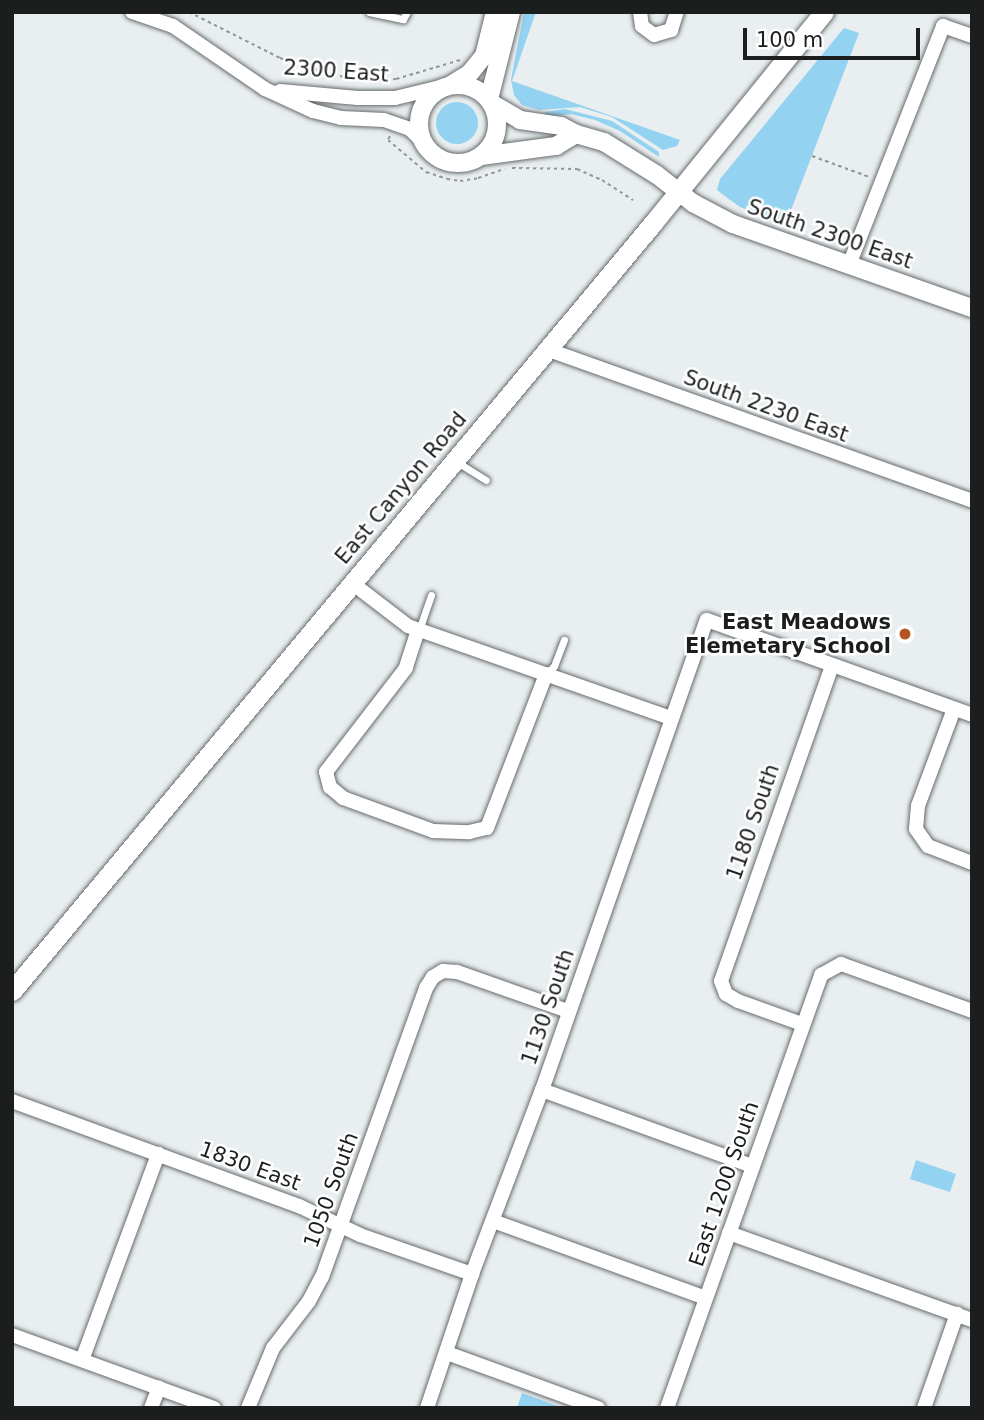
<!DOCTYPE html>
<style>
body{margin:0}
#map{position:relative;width:984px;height:1420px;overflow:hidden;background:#e9eef0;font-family:"DejaVu Sans",sans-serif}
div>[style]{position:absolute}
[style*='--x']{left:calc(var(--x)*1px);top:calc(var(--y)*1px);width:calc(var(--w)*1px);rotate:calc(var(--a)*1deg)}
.green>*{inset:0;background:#93d2f0}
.round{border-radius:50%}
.path>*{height:2px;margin-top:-1px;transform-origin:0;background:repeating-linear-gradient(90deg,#949798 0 3.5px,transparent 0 7px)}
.roads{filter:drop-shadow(0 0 2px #676b6d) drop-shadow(0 0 2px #676b6d)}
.service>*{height:7px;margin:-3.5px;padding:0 3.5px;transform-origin:3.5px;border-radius:3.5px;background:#fff}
.minor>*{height:14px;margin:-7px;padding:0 7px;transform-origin:7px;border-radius:7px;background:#fff}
.tertiary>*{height:18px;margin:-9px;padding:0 9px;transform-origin:9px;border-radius:9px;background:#fff}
.tertiary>.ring{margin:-9px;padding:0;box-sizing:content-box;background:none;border:18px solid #fff;border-radius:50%}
.secondary>*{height:19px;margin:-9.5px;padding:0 9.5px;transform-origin:9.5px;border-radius:9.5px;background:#fff}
.dots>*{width:19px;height:19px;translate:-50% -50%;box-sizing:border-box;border:4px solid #fff;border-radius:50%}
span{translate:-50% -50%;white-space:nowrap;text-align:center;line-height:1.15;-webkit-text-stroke:5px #fff;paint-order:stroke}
.street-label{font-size:21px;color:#1c1e1e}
.poi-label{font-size:21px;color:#1c1e1e;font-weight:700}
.right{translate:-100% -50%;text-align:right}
.frame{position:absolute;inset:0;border:14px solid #1c1e1e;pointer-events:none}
.scale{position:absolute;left:743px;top:28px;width:177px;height:32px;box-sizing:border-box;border:4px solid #1c1e1e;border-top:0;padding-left:9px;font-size:21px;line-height:24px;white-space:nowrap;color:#1c1e1e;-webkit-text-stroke:5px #fff;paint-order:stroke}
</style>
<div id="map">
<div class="green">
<div style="clip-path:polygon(524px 12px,536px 12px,512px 81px,680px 140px,677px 146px,663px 150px,612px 117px,580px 107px,539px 110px,522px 105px,514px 95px,511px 80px)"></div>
<div style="clip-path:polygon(844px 28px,859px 33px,786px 223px,740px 207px,726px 197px,717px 190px,720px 179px)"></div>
<div class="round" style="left:436px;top:102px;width:42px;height:42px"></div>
<div style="clip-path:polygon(565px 109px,612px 121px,659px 152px,659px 157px,620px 131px,595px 120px,571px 114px,544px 117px,545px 112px)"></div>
<div style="clip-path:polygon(916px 1160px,956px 1174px,950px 1192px,910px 1179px)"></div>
<div style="clip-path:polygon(522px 1393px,563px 1408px,517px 1408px)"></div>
</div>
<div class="path">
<div style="--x:189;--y:12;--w:102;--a:26.8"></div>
<div style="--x:280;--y:58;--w:56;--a:17.8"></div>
<div style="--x:333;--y:75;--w:39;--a:9"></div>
<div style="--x:372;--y:81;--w:24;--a:-5"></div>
<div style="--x:396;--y:79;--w:67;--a:-16.5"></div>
<div style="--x:390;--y:136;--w:4;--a:117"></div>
<div style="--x:388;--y:140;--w:50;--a:40.1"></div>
<div style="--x:426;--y:172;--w:22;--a:18"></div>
<div style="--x:447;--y:179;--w:13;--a:9"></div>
<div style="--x:460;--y:181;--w:18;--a:-9"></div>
<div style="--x:478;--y:178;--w:28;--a:-19"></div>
<div style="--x:812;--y:156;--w:61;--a:20.2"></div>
<div style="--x:512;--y:168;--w:65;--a:0.9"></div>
<div style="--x:577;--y:169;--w:27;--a:24"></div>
<div style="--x:602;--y:180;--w:37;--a:33"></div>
</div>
<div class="roads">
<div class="service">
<div style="--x:369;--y:12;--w:35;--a:12"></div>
<div style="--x:403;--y:19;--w:8;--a:-60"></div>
<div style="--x:457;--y:462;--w:34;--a:32"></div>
<div style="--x:419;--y:630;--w:37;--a:-71"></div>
<div style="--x:546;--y:674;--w:11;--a:-45"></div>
<div style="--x:554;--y:666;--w:28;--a:-69"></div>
</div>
<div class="minor">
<div style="--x:132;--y:12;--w:43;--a:18.9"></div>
<div style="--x:173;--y:26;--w:112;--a:34.4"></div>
<div style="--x:265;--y:89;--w:53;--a:24.6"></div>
<div style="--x:313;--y:111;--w:29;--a:14"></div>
<div style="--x:341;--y:118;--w:43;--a:2.7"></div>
<div style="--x:384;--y:120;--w:28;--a:19"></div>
<div style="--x:410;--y:129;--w:17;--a:45"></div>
<div style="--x:640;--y:12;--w:14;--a:82"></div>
<div style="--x:642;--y:26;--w:15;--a:37"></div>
<div style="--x:654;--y:35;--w:18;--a:-16"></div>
<div style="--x:671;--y:30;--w:19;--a:-72"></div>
<div style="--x:280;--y:91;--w:78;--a:5.1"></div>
<div style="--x:358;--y:98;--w:37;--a:0"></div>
<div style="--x:395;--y:98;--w:51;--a:-13.5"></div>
<div style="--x:849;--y:265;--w:257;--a:-68.5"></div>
<div style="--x:943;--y:26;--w:31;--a:19"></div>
<div style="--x:546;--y:349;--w:452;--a:19.6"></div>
<div style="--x:352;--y:583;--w:71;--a:37.5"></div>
<div style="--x:408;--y:626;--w:278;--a:19.3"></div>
<div style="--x:418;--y:630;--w:40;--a:108"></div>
<div style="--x:406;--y:668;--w:131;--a:127.6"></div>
<div style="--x:326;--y:772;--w:16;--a:75"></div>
<div style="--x:330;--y:787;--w:17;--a:40"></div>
<div style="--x:343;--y:798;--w:96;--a:20.1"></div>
<div style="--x:433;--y:831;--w:36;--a:2"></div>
<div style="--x:469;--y:832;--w:18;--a:-13"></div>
<div style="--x:487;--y:828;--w:165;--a:-69"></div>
<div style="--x:954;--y:709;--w:103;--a:110.4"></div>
<div style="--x:918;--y:806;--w:23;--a:95"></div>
<div style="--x:916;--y:829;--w:21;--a:55"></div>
<div style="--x:928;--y:846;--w:47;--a:21.1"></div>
<div style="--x:802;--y:1024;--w:68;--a:-160.2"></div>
<div style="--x:738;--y:1001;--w:14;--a:-150"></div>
<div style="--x:726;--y:994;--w:14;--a:-111"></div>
<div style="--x:721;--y:981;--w:335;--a:-70.6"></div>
<div style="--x:542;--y:1090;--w:223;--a:19.9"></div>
<div style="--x:12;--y:1101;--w:306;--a:20.1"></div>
<div style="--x:299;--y:1206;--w:68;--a:25.4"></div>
<div style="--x:360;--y:1235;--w:119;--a:19.2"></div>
<div style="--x:493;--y:1221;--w:226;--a:19.9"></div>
<div style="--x:729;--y:1233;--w:258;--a:19.7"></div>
<div style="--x:12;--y:1335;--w:215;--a:19.9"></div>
<div style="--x:447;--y:1353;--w:161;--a:20"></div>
<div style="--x:82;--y:1360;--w:220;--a:-69.7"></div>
<div style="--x:151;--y:1408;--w:22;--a:-69"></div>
<div style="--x:248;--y:1408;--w:65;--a:-67.4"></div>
<div style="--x:273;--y:1348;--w:59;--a:-52.5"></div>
<div style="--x:309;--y:1301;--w:27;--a:-62"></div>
<div style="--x:322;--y:1277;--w:307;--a:-70.2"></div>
<div style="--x:426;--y:988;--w:13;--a:-58"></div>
<div style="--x:433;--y:977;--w:12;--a:-31"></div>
<div style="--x:443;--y:971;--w:14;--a:4"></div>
<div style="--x:457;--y:972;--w:118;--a:19.4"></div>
<div style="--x:427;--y:1408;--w:141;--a:-71.4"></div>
<div style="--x:472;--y:1274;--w:197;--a:-69.2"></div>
<div style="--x:542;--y:1090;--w:498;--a:-70.7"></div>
<div style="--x:707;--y:620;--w:282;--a:19.7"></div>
<div style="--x:667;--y:1408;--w:460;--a:-70.4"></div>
<div style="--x:821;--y:975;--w:23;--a:-29"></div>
<div style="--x:841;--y:964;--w:139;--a:19.7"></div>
<div style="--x:924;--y:1408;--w:100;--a:-70.7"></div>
</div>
<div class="tertiary">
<div class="ring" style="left:419px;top:85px;width:60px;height:60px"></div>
<div style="--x:451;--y:85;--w:22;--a:-32"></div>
<div style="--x:470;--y:73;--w:22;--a:-51"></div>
<div style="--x:484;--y:56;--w:45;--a:-76"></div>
<div style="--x:489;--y:99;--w:90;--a:-75.8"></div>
<div style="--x:491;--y:103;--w:34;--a:30"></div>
<div style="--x:520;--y:120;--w:41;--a:8.3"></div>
<div style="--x:561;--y:126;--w:17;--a:28"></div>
<div style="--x:576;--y:134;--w:29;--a:16"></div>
<div style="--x:604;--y:142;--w:62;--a:31.9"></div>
<div style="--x:657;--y:175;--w:46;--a:37.9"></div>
<div style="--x:693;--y:203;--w:45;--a:27.7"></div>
<div style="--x:733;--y:224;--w:253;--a:19.4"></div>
<div style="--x:481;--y:156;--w:76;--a:-7.6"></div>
<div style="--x:556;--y:146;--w:23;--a:-31"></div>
</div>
<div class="secondary">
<div style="--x:12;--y:991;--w:1000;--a:-50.15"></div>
<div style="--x:653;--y:223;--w:272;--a:-51"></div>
</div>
</div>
<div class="dots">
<div style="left:905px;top:634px;background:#b75320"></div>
</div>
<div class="street-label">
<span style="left:336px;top:71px;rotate:4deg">2300 East</span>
<span style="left:830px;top:234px;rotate:19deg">South 2300 East</span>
<span style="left:766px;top:406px;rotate:20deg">South 2230 East</span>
<span style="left:401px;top:488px;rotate:-50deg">East Canyon Road</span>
<span style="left:753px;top:822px;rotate:-71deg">1180 South</span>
<span style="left:548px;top:1007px;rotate:-71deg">1130 South</span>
<span style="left:250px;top:1166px;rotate:20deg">1830 East</span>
<span style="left:724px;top:1184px;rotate:-71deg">East 1200 South</span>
<span style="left:331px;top:1190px;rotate:-70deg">1050 South</span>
</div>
<div class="poi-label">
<span class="right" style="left:891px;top:634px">East Meadows<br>Elemetary School</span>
</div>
<div class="frame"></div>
<div class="scale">100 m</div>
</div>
